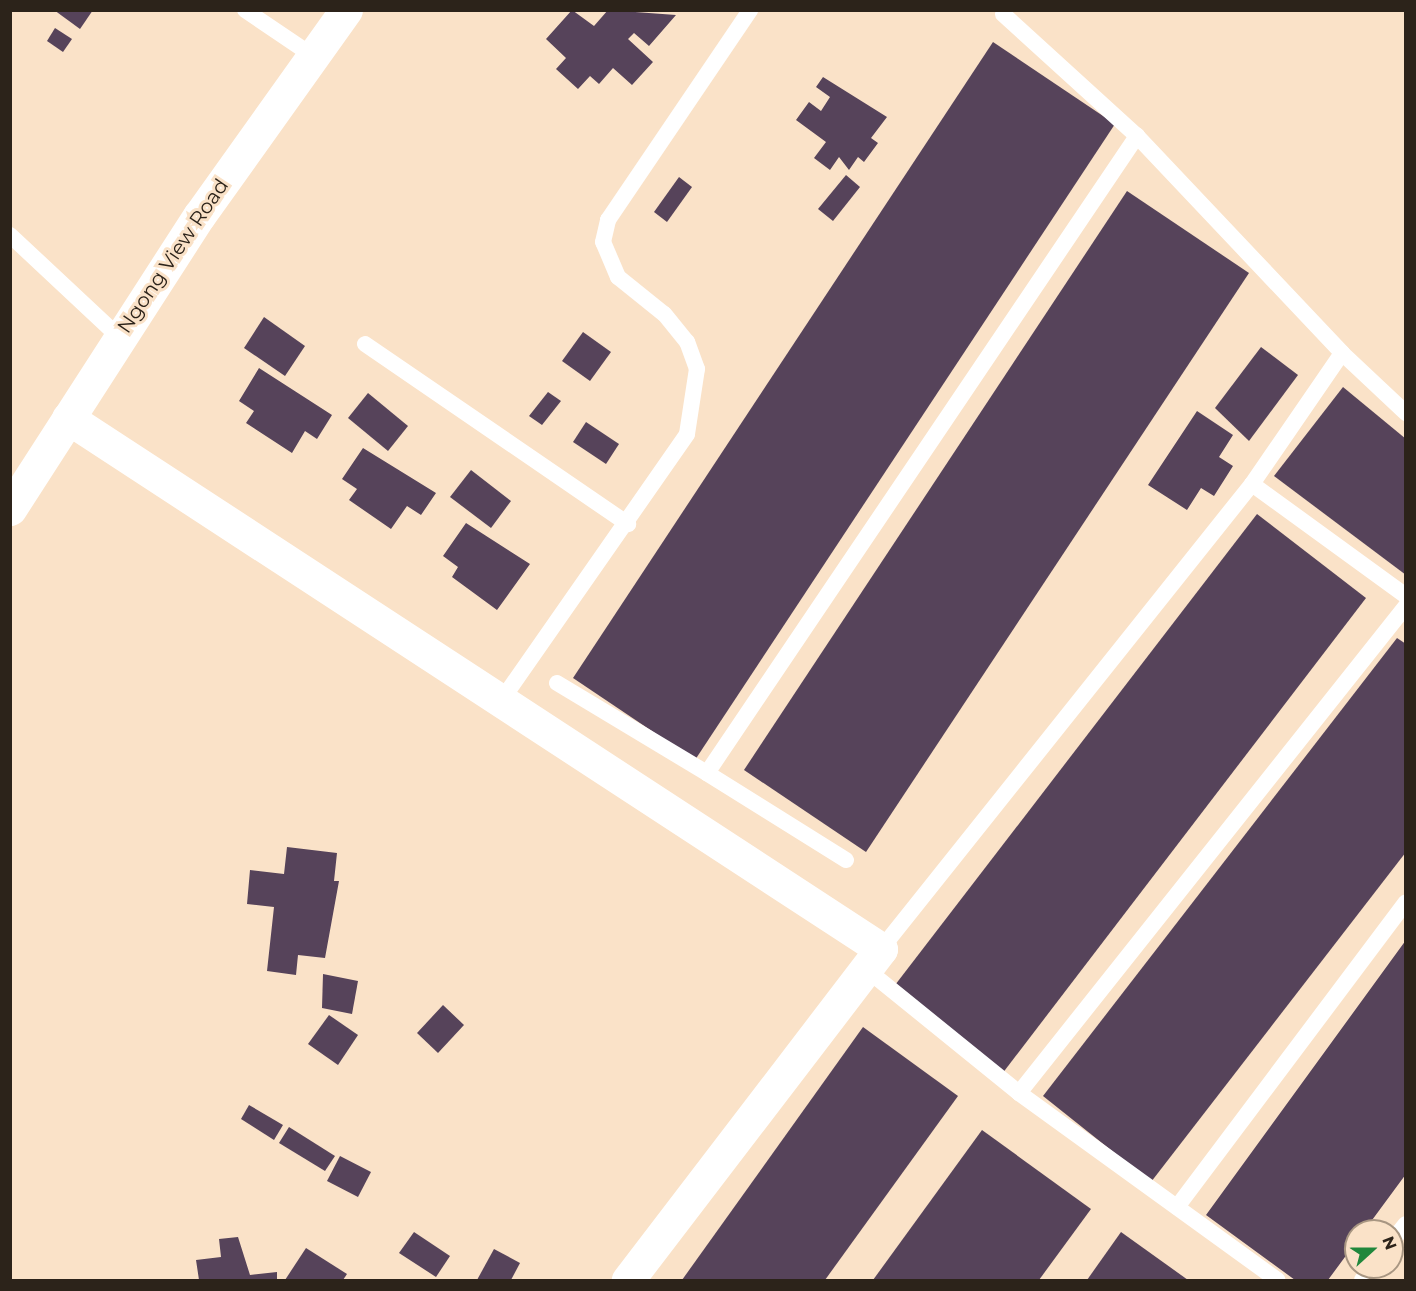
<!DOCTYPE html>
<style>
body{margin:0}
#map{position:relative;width:1416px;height:1291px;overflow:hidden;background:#fae2c8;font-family:Montserrat,sans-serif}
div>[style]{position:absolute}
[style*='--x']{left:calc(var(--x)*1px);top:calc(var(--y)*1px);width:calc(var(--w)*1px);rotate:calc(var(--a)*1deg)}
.building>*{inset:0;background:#56435a}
.service>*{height:16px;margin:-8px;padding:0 8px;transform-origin:8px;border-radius:8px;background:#fff}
.minor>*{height:33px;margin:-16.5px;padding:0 16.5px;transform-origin:16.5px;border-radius:16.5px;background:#fff}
span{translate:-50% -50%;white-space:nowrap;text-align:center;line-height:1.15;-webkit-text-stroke:6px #fae2c8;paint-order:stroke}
.street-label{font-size:20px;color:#2c231a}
.frame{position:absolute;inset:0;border:12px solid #2c231a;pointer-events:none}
.north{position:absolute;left:1344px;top:1219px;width:60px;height:60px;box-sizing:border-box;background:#fae2c8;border:2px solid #a89682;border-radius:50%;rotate:69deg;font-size:16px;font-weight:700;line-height:24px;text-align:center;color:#2c231a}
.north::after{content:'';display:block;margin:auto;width:21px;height:27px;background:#20873c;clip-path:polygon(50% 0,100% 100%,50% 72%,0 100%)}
</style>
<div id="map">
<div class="building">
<div style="clip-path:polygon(54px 10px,93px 10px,80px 29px)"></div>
<div style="clip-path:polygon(572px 10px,594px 26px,608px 10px,676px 15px,649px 46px,634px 33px,628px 39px,653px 62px,632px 85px,613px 68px,599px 84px,590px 76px,578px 89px,556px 69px,566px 58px,546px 39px)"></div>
<div style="clip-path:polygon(55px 28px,72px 39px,63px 52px,47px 41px)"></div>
<div style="clip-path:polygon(993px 42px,1115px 124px,695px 760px,573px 678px)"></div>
<div style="clip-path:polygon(823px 77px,887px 117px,871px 138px,878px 143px,864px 162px,858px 157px,849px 170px,839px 157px,830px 170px,814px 158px,826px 142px,796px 120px,809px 102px,821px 111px,830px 97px,816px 87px)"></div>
<div style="clip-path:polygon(846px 175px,860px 187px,833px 221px,818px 209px)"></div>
<div style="clip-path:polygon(679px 177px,692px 187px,667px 222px,654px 212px)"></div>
<div style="clip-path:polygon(1127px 191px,1249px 273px,866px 852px,744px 770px)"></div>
<div style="clip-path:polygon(264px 317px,305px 346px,285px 376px,244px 348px)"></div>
<div style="clip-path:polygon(583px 332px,611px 352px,590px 381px,562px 361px)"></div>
<div style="clip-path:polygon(1261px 347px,1298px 375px,1249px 441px,1215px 408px)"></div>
<div style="clip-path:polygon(259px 368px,332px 415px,317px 439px,305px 431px,292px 453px,246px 423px,254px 411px,239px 401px)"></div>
<div style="clip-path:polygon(1343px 387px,1406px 439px,1406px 575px,1274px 476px)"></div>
<div style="clip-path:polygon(548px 392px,561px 401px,542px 425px,529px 416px)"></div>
<div style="clip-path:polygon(368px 393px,408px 426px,388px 451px,348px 418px)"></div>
<div style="clip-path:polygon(1197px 411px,1233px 435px,1219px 457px,1233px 466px,1214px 496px,1201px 488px,1187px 510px,1148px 485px)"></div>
<div style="clip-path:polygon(586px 422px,619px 444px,606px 464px,573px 442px)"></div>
<div style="clip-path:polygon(363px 448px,436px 493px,421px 515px,407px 506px,391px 529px,349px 500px,357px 489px,342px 479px)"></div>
<div style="clip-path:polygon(471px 470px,511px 501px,491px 528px,450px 497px)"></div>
<div style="clip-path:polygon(1257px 514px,1366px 598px,1002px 1074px,892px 989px)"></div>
<div style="clip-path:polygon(466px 523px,530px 564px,497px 610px,452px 577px,458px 567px,443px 556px)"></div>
<div style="clip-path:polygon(1397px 638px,1406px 644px,1406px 852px,1151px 1182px,1043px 1096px)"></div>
<div style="clip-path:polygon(287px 847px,337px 853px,334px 881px,339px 881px,325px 958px,298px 955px,296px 975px,267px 971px,274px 907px,247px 904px,250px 870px,284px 874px)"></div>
<div style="clip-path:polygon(1406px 940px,1406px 1174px,1364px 1231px,1356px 1231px,1356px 1242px,1328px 1280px,1295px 1280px,1206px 1215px)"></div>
<div style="clip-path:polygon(323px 974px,358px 981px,352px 1014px,322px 1008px)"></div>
<div style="clip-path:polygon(443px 1005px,464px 1025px,438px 1053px,417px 1033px)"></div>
<div style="clip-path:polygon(329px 1015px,358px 1035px,338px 1065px,308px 1044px)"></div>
<div style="clip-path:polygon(863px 1027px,958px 1096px,825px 1280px,682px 1280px)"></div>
<div style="clip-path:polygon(249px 1105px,283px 1125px,274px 1140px,241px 1119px)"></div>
<div style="clip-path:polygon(289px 1127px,335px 1156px,325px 1171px,279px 1143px)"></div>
<div style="clip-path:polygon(982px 1130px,1091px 1209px,1039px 1280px,873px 1280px)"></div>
<div style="clip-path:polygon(340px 1156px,371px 1172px,358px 1197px,327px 1181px)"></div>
<div style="clip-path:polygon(414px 1232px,450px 1256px,436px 1277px,399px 1253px)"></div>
<div style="clip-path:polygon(1121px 1232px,1188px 1280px,1087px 1280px)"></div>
<div style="clip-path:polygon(238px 1237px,250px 1275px,277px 1272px,277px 1280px,199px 1280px,196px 1260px,221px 1257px,219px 1239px)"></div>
<div style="clip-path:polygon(306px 1248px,347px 1274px,343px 1280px,285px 1280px)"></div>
<div style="clip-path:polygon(494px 1249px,520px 1263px,511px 1280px,477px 1280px)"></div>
</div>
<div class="service">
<div style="--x:245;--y:10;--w:82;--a:34.1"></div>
<div style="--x:1003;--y:14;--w:181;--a:42.3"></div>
<div style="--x:1137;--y:136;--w:299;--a:46.6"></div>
<div style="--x:10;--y:235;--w:148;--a:43.1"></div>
<div style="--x:365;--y:344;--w:319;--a:34.4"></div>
<div style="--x:1252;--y:484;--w:190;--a:36"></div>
<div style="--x:557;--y:683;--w:175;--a:31"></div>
<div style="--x:501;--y:701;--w:325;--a:-55.1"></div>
<div style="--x:687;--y:434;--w:66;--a:-81.3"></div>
<div style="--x:697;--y:369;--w:29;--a:-110"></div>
<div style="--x:687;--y:342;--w:36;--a:-129"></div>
<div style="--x:664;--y:314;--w:59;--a:-141.2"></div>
<div style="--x:618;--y:277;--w:38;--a:-113"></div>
<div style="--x:603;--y:242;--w:23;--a:-77"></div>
<div style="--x:608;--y:220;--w:254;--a:-55.9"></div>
<div style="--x:846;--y:860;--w:164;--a:-148"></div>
<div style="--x:707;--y:773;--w:769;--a:-55.98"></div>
<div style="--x:881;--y:949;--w:595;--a:-51.42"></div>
<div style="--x:1252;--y:484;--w:159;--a:-55.5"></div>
<div style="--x:1342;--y:353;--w:88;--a:43.2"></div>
<div style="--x:866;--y:969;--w:197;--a:39"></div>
<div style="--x:1019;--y:1093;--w:319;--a:35.9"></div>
<div style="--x:1019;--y:1093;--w:622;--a:-51.53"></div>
<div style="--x:1177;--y:1207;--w:381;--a:-53.1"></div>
<div style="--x:1392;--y:1241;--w:22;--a:-51"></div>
<div style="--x:1362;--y:1280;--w:16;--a:-52"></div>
</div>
<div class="minor">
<div style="--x:68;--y:418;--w:971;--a:33.15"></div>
<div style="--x:881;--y:949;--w:417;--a:127.4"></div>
<div style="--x:10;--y:509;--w:349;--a:-57.2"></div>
<div style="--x:199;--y:216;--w:253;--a:-54.5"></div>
</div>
<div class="street-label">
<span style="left:173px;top:256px;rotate:-56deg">Ngong View Road</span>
</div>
<div class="frame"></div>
<div class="north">N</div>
</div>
